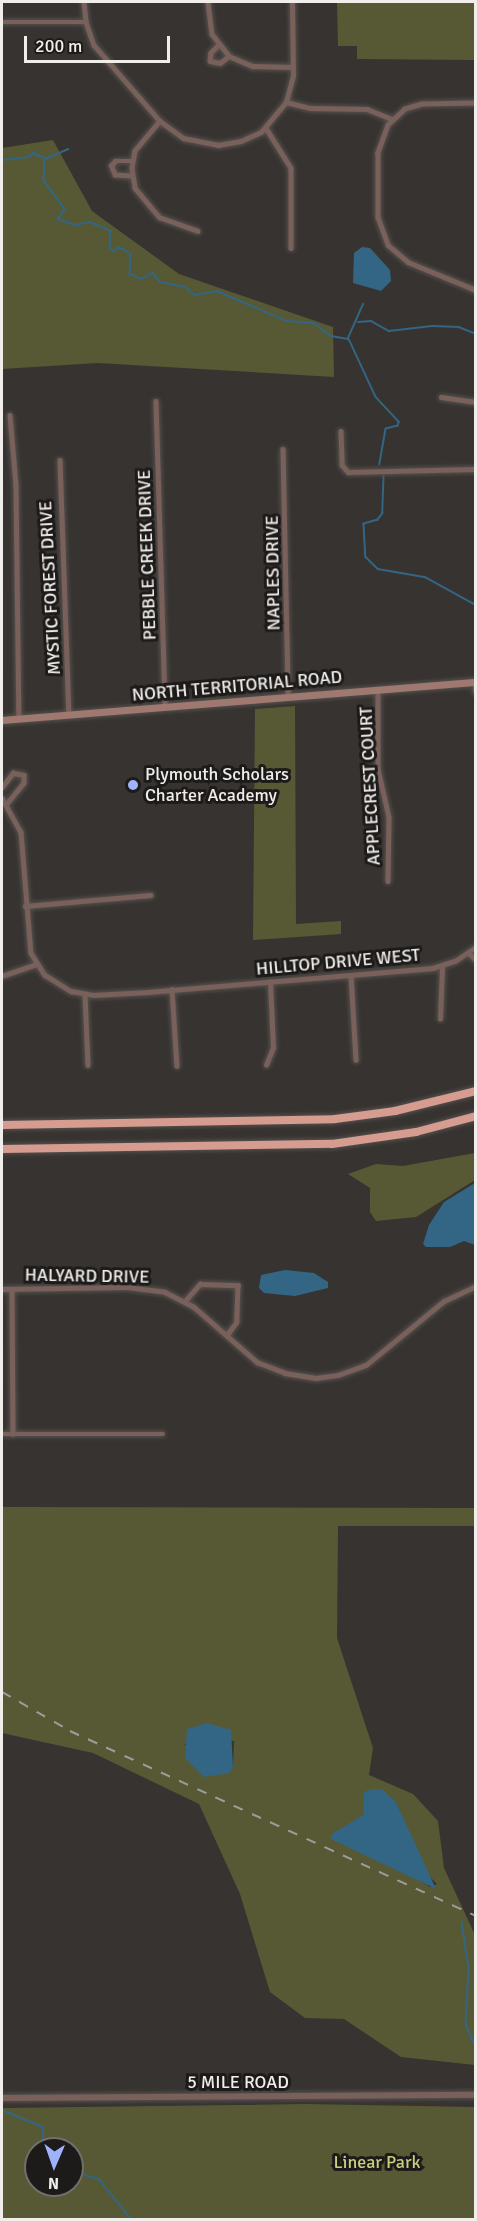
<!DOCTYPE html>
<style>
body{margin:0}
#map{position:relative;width:477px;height:2221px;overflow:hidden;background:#373330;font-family:Signika,sans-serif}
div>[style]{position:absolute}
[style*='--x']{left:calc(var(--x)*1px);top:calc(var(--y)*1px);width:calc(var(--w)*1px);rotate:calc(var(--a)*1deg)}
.green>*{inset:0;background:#575935}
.water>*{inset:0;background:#336684}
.stream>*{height:1.5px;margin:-0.75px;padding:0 0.75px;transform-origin:0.75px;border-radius:0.75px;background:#336684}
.roads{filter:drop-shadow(0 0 2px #55514e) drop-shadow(0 0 2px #55514e)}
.minor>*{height:4.5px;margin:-2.25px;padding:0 2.25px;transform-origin:2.25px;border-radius:2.25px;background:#79605b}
.tertiary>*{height:6px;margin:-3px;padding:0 3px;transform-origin:3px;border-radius:3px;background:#79605b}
.secondary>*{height:7px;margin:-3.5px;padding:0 3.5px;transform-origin:3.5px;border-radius:3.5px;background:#9f7970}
.motorway>*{height:8px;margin:-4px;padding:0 4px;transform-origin:4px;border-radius:4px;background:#d69c8f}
.rail>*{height:1.5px;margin-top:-0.75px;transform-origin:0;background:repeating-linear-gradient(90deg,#9f9b99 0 10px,transparent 0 20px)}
.dots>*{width:16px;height:16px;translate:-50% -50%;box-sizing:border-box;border:3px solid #1d1b19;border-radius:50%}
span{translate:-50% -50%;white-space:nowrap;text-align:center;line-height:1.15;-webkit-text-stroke:6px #1d1b19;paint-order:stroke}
.street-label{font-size:18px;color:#f0edeb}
.poi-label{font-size:18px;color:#f0edeb}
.left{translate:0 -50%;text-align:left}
.park-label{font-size:18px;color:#c9cd7c}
.frame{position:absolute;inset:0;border:3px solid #f0edeb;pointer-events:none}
.north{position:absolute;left:24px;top:2137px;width:60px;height:60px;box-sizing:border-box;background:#1d1b19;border:2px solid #716f6d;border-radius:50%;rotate:182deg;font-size:16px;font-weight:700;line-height:24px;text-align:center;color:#f0edeb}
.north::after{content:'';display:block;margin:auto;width:21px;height:27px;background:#9fb3fd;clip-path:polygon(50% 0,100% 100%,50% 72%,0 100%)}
.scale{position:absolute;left:24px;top:36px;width:146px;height:27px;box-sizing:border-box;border:3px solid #f0edeb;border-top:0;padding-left:8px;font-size:18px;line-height:21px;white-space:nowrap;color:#f0edeb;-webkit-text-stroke:4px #1d1b19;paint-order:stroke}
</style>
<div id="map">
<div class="green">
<div style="clip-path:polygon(337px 2px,475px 2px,475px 60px,357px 59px,357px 46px,338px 46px)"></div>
<div style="clip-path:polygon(53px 140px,92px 211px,179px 274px,333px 327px,334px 377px,98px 363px,2px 369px,2px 148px)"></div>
<div style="clip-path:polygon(295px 706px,296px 924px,341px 921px,341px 934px,253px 940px,255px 709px)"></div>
<div style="clip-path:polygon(475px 1153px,475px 1180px,416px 1217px,376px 1221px,370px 1212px,370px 1188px,348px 1174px,376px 1164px,403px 1166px)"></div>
<div style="clip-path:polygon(evenodd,2px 1507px,475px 1508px,475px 1526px,338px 1526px,337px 1638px,373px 1748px,369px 1775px,413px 1794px,438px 1821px,444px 1868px,475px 1935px,475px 2065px,401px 2057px,344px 2019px,305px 2018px,270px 1992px,240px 1894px,199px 1804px,93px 1753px,2px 1733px,2px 1507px,234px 1741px,233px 1767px,184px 1744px,234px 1741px,2px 1507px,366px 1800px,396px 1802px,428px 1875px,437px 1884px,430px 1887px,339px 1832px,363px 1815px,366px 1800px)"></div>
<div style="clip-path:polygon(evenodd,306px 2104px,475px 2107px,475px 2219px,2px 2219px,2px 2108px,306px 2104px,36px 2149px,72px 2149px,72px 2185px,36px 2185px,36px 2149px)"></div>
</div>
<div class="water">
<div style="clip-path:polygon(362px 247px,370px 248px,390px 270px,391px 281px,381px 291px,353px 283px,354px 253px)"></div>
<div style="clip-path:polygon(475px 1183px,475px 1245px,464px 1241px,450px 1247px,426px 1247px,423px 1244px,429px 1225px,444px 1202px)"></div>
<div style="clip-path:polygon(285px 1270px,314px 1273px,328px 1282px,328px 1288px,295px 1296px,264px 1293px,259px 1288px,261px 1275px)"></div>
<div style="clip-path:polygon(207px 1723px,231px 1730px,233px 1767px,229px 1773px,204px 1777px,185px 1758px,187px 1729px)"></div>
<div style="clip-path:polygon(373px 1789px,383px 1790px,396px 1802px,436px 1889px,331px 1839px,332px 1834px,363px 1815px,364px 1792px)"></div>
</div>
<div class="stream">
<div style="--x:45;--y:159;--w:22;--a:93"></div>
<div style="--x:44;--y:181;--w:35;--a:53"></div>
<div style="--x:65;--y:209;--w:12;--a:125"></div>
<div style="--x:58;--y:219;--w:18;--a:19"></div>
<div style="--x:75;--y:225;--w:15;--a:-11"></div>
<div style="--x:90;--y:222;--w:23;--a:23"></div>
<div style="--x:111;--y:231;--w:17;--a:93"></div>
<div style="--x:110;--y:248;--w:5;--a:37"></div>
<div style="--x:114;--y:251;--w:6;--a:-39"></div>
<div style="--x:119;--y:247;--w:14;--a:30"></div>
<div style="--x:131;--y:254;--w:20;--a:93"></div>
<div style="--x:130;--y:274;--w:12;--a:24"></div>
<div style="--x:141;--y:279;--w:13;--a:-27"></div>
<div style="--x:153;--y:273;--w:11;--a:52"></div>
<div style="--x:160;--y:282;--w:25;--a:11"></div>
<div style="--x:185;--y:287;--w:13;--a:39"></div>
<div style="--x:195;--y:295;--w:22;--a:-10"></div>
<div style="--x:217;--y:291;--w:76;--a:23.2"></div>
<div style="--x:287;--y:321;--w:27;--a:4"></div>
<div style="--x:314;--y:323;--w:21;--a:37"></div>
<div style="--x:331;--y:336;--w:17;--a:10"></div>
<div style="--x:45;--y:159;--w:25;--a:-23"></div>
<div style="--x:2;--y:160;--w:27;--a:-6"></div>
<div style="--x:29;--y:157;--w:6;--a:-45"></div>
<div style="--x:33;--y:153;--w:13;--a:23"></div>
<div style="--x:358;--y:322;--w:13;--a:-4"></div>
<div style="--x:371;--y:321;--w:21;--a:29"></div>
<div style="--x:389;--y:331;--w:43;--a:-6.6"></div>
<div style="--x:432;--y:326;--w:27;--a:2"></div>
<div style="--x:459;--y:327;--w:18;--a:22"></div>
<div style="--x:348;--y:338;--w:37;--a:-66"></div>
<div style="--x:349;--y:339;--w:64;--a:65"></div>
<div style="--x:376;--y:397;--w:34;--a:47"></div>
<div style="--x:399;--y:422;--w:4;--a:104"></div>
<div style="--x:398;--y:426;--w:12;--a:166"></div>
<div style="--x:386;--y:429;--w:36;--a:100"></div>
<div style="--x:384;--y:476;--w:37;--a:92"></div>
<div style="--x:383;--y:513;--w:9;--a:126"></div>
<div style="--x:378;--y:520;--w:15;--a:164"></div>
<div style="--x:364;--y:524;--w:33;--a:87"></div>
<div style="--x:366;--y:557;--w:17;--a:45"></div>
<div style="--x:378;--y:569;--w:48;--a:9.7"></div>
<div style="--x:425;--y:577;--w:58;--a:28.8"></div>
<div style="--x:462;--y:1922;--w:48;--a:81.5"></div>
<div style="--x:469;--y:1969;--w:55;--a:93.1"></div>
<div style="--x:466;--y:2024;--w:26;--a:67"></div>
<div style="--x:2;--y:2110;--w:44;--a:22.5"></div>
<div style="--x:43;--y:2127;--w:22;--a:87"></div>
<div style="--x:72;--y:2171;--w:28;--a:17"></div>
<div style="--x:99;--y:2179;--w:53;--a:51.2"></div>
</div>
<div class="roads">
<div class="minor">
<div style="--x:84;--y:2;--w:20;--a:84"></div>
<div style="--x:86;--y:22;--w:24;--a:71"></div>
<div style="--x:94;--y:45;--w:101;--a:49"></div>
<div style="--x:160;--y:121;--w:29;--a:36"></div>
<div style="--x:183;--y:138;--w:36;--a:11"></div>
<div style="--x:218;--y:145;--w:23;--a:-10"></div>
<div style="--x:241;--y:141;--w:22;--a:-24"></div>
<div style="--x:261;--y:132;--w:39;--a:-50"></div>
<div style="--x:286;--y:102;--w:27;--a:-75"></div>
<div style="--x:293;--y:76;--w:74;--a:-90.8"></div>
<div style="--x:208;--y:2;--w:32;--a:83"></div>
<div style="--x:212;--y:34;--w:28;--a:52"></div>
<div style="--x:229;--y:56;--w:26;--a:23"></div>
<div style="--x:253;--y:66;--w:40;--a:1.4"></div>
<div style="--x:2;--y:22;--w:84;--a:0"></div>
<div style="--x:218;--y:46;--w:10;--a:135"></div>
<div style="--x:211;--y:53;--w:8;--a:97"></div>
<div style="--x:210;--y:61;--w:10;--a:11"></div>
<div style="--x:220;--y:63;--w:11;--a:-38"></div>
<div style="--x:286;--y:102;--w:25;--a:14"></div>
<div style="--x:310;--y:108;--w:57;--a:1"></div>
<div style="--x:367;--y:109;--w:27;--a:22"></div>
<div style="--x:476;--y:103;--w:54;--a:178.9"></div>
<div style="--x:422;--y:104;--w:18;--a:164"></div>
<div style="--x:405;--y:109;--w:23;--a:137"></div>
<div style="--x:388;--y:125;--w:30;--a:110"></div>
<div style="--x:378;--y:153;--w:64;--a:90"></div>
<div style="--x:378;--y:217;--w:30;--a:70"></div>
<div style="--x:388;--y:245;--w:26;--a:40"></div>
<div style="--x:408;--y:262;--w:74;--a:22.4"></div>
<div style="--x:160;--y:121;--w:39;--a:130"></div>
<div style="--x:135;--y:151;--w:17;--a:100"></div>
<div style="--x:132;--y:168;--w:20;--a:81"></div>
<div style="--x:135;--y:188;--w:38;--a:50"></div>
<div style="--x:159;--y:217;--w:41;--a:19.7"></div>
<div style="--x:266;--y:128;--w:47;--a:58"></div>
<div style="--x:291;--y:168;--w:80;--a:90"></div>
<div style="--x:132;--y:176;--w:17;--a:-177"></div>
<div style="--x:115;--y:175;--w:10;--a:-114"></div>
<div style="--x:111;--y:166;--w:6;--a:-51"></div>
<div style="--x:115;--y:161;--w:17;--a:0"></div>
<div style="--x:441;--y:397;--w:35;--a:8"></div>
<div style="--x:156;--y:401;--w:306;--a:88.3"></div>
<div style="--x:10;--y:415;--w:70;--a:85.1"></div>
<div style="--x:16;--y:485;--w:234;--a:89.3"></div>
<div style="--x:341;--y:431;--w:34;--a:88"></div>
<div style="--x:342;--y:465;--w:9;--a:49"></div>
<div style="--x:348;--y:472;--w:128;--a:-1.3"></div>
<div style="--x:283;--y:449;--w:248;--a:88.8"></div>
<div style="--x:60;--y:460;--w:255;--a:88"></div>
<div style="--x:475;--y:682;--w:10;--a:84"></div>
<div style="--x:378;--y:690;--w:79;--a:90"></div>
<div style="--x:378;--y:769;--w:49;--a:77.1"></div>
<div style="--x:389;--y:817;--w:64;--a:90.9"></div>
<div style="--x:2;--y:787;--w:18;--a:-52"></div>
<div style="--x:13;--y:773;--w:11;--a:10"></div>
<div style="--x:24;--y:775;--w:8;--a:90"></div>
<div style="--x:24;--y:783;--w:27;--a:129"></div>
<div style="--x:2;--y:798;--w:39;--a:61"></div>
<div style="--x:21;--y:832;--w:121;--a:85.3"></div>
<div style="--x:31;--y:953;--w:26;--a:58"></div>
<div style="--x:45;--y:975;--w:31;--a:32"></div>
<div style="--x:71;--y:991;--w:22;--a:10"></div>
<div style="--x:93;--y:995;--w:55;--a:-3.1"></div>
<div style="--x:148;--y:992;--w:286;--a:-4.8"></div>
<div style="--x:433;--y:968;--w:23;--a:-18"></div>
<div style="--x:455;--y:961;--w:25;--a:-34"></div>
<div style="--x:25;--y:906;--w:126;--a:-5"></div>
<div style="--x:469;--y:953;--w:10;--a:45"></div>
<div style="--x:351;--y:975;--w:85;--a:86.6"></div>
<div style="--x:2;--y:976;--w:36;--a:-19"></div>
<div style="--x:172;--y:989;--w:77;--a:86.3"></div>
<div style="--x:85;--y:994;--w:71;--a:87.6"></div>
<div style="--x:440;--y:1019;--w:53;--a:-87.8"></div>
<div style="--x:266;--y:1065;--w:18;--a:-68"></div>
<div style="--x:273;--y:1048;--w:66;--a:-92.6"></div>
<div style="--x:2;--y:1289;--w:125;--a:-0.9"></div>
<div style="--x:127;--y:1287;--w:38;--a:7"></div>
<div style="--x:165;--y:1292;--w:33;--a:27"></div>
<div style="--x:194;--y:1307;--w:84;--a:41.1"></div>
<div style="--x:257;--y:1362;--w:30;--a:21"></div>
<div style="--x:285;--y:1373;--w:31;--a:9"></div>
<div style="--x:316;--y:1378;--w:22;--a:-8"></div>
<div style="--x:338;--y:1375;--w:30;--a:-20"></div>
<div style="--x:366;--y:1365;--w:101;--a:-39.4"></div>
<div style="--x:444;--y:1301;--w:35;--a:-25"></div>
<div style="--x:12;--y:1289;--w:145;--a:89.6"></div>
<div style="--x:185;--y:1301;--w:23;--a:-49"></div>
<div style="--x:200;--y:1284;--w:38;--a:2"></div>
<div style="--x:238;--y:1285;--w:37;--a:92"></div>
<div style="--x:237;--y:1322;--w:17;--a:126"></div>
<div style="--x:2;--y:1434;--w:161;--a:0"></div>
</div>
<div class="tertiary">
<div style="--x:2;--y:2098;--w:474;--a:-0.4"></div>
</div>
<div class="secondary">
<div style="--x:2;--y:720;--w:476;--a:-4.6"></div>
</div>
<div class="motorway">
<div style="--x:2;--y:1125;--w:333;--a:-1"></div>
<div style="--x:335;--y:1119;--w:61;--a:-7.6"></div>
<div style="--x:395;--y:1111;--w:83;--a:-13.9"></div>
<div style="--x:2;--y:1149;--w:330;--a:-0.9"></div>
<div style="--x:332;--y:1144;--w:85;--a:-8.1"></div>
<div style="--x:416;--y:1132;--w:62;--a:-14.9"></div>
</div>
</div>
<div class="rail">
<div style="--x:2;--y:1692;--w:78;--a:29.8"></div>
<div style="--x:70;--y:1731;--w:446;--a:24.5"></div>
</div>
<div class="dots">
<div style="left:133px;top:785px;background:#9fb3fd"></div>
</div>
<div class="street-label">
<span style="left:147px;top:555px;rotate:-92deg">PEBBLE CREEK DRIVE</span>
<span style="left:273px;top:573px;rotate:-91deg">NAPLES DRIVE</span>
<span style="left:50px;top:588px;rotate:-93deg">MYSTIC FOREST DRIVE</span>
<span style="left:237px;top:686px;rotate:-5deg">NORTH TERRITORIAL ROAD</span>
<span style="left:370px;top:786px;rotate:-93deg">APPLECREST COURT</span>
<span style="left:338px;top:962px;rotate:-5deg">HILLTOP DRIVE WEST</span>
<span style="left:87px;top:1276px;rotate:1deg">HALYARD DRIVE</span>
<span style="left:238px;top:2082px">5 MILE ROAD</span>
</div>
<div class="poi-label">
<span class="left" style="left:145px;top:785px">Plymouth Scholars<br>Charter Academy</span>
</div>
<div class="park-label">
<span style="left:377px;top:2162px">Linear Park</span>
</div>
<div class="frame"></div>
<div class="north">N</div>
<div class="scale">200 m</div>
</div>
